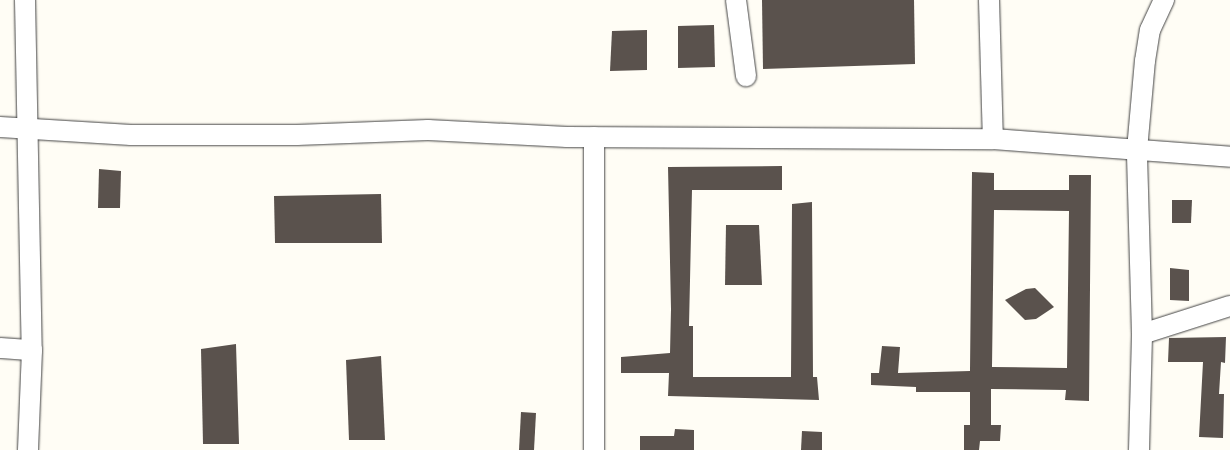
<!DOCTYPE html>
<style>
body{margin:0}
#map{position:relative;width:1230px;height:450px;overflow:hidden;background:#fffdf5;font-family:Bitter,serif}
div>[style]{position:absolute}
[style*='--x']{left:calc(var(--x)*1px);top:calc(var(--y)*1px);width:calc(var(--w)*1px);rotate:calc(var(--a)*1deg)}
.building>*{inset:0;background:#5a524d}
.roads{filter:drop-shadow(0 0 1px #444) drop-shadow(0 0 1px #444)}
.minor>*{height:20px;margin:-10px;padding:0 10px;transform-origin:10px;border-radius:10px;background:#fff}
span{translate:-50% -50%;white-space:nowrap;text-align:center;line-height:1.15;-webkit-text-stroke:5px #fff;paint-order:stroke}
</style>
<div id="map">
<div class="building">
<div style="clip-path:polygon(762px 0,914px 0,915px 64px,763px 69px)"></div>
<div style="clip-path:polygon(714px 25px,715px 67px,678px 68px,678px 26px)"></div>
<div style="clip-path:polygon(647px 30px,647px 70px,610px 71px,612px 31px)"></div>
<div style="clip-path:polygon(782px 166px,782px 190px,692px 190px,689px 326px,693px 326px,693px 377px,791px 377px,792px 204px,812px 202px,813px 377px,817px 377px,819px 400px,668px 396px,669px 373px,621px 373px,621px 357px,670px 353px,671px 309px,668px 167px)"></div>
<div style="clip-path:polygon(99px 169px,121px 171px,120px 208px,98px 208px)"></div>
<div style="clip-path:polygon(evenodd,972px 172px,994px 173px,994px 190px,1069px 190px,1069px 175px,1091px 175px,1089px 401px,1065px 400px,1066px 390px,991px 389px,991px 425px,1001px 425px,1000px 441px,980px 441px,979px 450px,964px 450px,964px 425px,970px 425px,970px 392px,916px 392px,916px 387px,871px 385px,871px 373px,879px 373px,882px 346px,900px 347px,898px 373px,970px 371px,972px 172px,994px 210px,1069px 211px,1067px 368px,992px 367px,994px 210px)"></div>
<div style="clip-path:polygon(381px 194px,382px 243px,275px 243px,274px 196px)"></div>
<div style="clip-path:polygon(1172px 200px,1192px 200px,1191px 223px,1172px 223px)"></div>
<div style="clip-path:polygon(726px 225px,759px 225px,762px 285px,725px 285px)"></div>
<div style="clip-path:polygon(1170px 268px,1189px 270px,1189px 301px,1170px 300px)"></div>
<div style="clip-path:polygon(1035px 288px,1054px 307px,1036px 319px,1025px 320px,1005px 300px,1026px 289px)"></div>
<div style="clip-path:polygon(1226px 337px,1225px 363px,1221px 362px,1219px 394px,1224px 394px,1223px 438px,1199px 437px,1203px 362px,1168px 362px,1169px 338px)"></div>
<div style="clip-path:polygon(236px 344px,239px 444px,203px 444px,201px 349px)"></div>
<div style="clip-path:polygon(381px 356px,385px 440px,349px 440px,346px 360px)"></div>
<div style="clip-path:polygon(521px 412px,536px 413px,534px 450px,519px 450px)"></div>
<div style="clip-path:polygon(675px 429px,694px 430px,694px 450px,640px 450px,640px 436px,674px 436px)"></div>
<div style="clip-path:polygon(802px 431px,822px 432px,822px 450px,801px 450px)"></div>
</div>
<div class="roads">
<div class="minor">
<div style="--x:25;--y:0;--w:350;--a:88.9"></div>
<div style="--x:32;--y:350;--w:100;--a:92.3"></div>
<div style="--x:736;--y:0;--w:77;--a:82.5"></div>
<div style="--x:989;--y:0;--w:139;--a:88.4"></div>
<div style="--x:0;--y:127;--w:131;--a:3.5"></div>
<div style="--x:131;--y:135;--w:166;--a:0"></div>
<div style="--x:297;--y:135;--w:131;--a:-2.2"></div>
<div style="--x:428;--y:130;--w:139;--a:2.9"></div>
<div style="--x:567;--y:137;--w:426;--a:0.3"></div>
<div style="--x:993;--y:139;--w:238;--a:4.3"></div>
<div style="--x:594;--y:137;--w:313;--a:90"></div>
<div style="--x:1142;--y:334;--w:92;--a:-17.7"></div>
<div style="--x:0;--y:348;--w:32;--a:4"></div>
<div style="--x:1139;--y:450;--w:116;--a:-88.5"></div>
<div style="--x:1142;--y:334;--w:184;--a:-91.6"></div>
<div style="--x:1137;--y:150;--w:89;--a:-84.9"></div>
<div style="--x:1145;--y:61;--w:31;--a:-81"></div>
<div style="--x:1150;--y:30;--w:33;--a:-65"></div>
</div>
</div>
</div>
